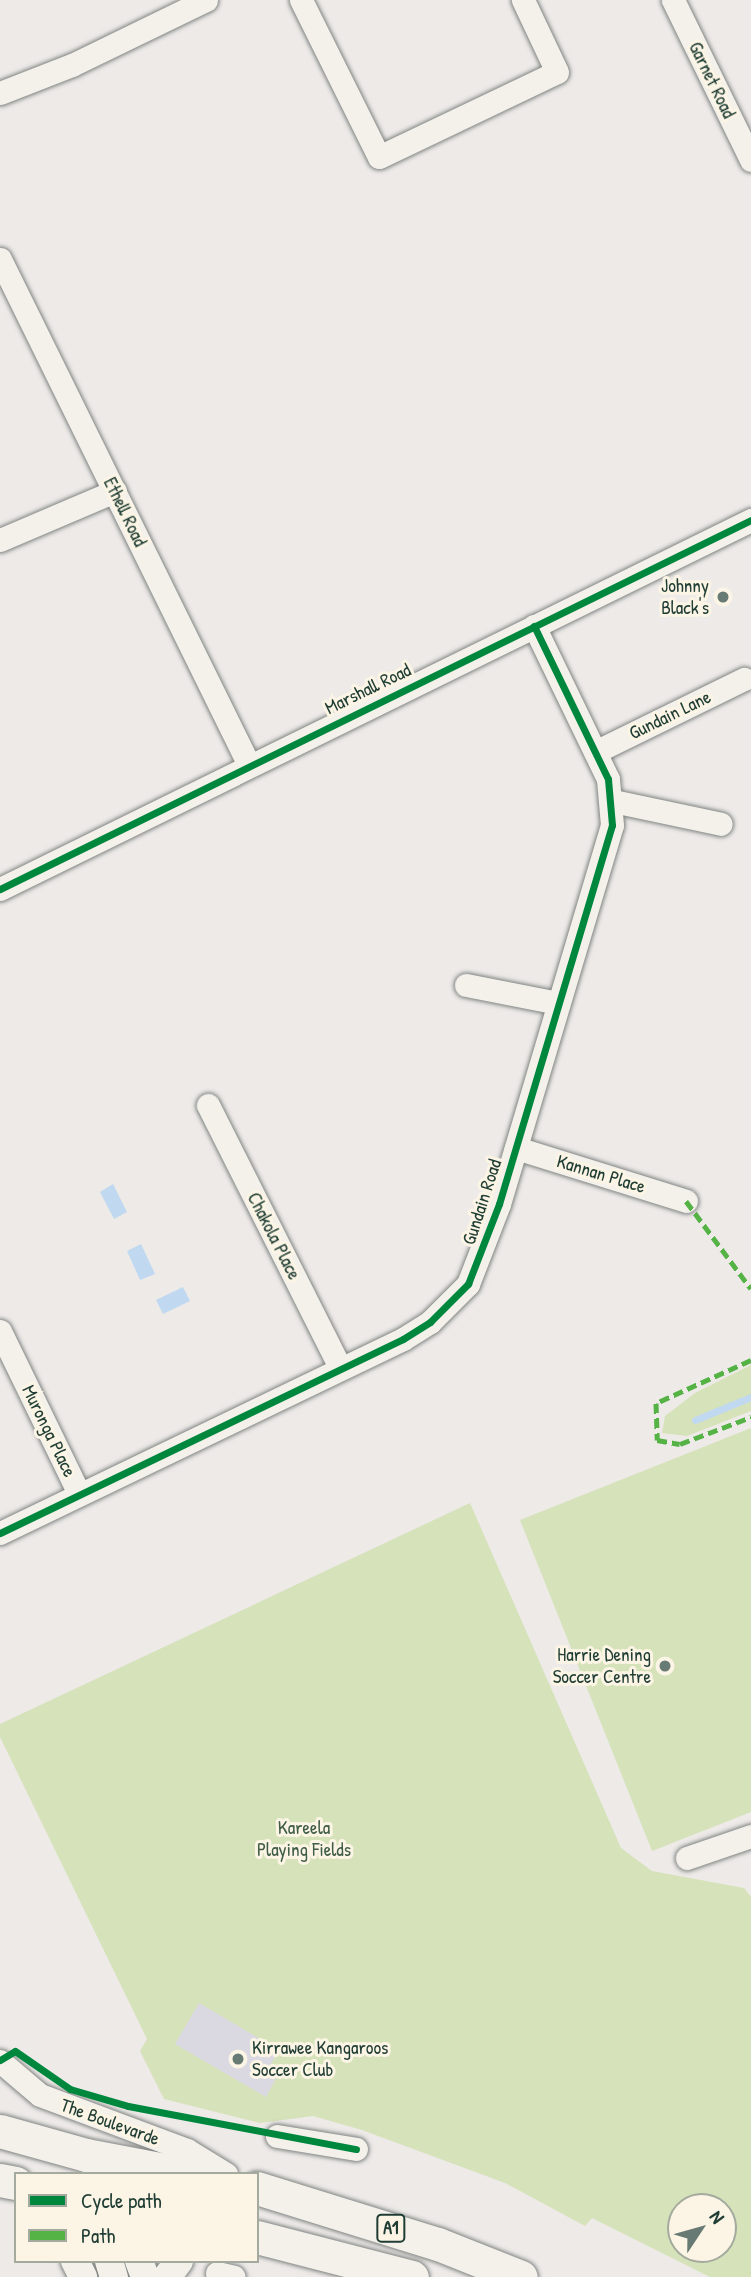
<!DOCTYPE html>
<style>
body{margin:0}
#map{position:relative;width:751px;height:2277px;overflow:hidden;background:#edeae8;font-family:"Patrick Hand",sans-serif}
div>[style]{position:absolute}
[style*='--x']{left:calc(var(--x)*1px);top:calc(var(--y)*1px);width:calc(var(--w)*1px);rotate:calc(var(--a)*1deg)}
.green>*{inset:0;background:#d6e2b9}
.water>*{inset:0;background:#c0d9f1}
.stream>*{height:7px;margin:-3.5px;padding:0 3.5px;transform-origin:3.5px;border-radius:3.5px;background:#c0d9f1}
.building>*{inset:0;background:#dad8e1}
.roads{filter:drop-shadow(0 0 2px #818583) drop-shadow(0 0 2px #818583)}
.minor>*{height:23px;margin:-11.5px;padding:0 11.5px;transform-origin:11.5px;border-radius:11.5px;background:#f4f1eb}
.major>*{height:28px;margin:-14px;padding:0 14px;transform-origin:14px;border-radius:14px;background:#f4f1eb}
.highway>*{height:33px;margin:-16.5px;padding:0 16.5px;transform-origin:16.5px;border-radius:16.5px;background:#f4f1eb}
.quiet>*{height:5px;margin-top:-2.5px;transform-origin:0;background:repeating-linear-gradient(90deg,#55b346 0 10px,transparent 0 15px)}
.cycleway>*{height:7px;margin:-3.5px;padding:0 3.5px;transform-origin:3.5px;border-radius:3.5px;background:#00873e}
.dots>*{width:19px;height:19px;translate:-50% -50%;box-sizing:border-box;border:4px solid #fcf5e5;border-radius:50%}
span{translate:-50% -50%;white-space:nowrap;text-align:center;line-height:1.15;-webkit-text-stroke:6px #fcf5e5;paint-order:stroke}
.shield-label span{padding:2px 5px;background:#fcf5e5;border:2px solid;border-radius:5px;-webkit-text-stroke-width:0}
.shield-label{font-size:18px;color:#1f3d34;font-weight:700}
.street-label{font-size:19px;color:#1f3d34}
.poi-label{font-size:19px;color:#1f3d34}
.right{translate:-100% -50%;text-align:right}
.left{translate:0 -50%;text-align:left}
.park-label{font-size:19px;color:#405d47}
.legend{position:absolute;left:14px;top:2172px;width:245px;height:91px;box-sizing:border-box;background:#fcf5e5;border:2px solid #a4ab9e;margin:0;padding:9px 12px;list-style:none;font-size:21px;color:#1f3d34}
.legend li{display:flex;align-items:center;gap:14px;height:35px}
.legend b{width:35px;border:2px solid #a4ab9e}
.north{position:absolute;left:667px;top:2193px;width:70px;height:70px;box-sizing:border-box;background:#fcf5e5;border:2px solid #a4ab9e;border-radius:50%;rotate:54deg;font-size:19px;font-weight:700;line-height:28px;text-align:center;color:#1f3d34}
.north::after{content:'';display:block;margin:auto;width:24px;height:32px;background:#677a73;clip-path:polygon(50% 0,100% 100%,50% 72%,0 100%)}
</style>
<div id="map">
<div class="green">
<div style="clip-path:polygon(751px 1365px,751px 1411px,687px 1436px,662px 1433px,665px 1416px,695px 1393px)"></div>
<div style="clip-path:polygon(751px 1428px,751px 1812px,652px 1851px,520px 1520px)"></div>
<div style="clip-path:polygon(evenodd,470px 1503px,621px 1848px,652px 1871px,744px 1888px,751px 1897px,751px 2277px,710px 2277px,592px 2218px,585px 2226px,505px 2183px,362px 2130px,313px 2116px,260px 2123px,164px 2099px,140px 2051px,147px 2039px,0 1737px,0 1724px,470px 1503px,681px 2207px,723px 2207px,723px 2249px,681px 2249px,681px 2207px)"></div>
</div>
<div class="water">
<div style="clip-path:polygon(113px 1184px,127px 1212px,114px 1219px,100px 1192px)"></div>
<div style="clip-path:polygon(141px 1244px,155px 1274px,140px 1280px,127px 1251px)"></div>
<div style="clip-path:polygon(183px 1287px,190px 1301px,163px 1314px,156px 1300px)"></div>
</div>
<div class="stream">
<div style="--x:695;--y:1420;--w:61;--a:-22.3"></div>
</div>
<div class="building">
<div style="clip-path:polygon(199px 2003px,279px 2050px,268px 2069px,278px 2075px,266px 2097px,175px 2044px)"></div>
</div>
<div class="roads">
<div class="minor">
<div style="--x:301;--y:0;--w:175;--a:63.6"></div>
<div style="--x:379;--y:157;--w:197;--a:-25.5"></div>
<div style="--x:557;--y:72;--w:80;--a:-115.3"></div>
<div style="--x:673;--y:0;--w:178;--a:64"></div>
<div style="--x:0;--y:93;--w:77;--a:-21.3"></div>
<div style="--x:72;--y:65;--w:149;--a:-25.9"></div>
<div style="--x:0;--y:259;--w:564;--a:63.8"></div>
<div style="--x:0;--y:540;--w:125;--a:-23.1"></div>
<div style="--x:597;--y:751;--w:164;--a:-26.1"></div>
<div style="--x:613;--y:801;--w:110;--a:12"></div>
<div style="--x:0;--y:889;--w:837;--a:-26.17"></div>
<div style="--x:466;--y:985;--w:94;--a:11.1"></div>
<div style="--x:208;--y:1105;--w:294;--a:63.3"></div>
<div style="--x:516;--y:1148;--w:178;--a:17.3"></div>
<div style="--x:0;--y:1331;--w:181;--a:64.1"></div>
<div style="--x:0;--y:1533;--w:447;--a:-25.7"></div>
<div style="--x:403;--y:1339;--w:32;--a:-32"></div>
<div style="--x:430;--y:1322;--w:54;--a:-45"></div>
<div style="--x:468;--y:1284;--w:86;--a:-68.8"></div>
<div style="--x:499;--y:1204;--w:395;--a:-73.4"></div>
<div style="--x:612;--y:825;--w:46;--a:-95"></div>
<div style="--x:608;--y:779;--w:170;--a:-115.8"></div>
<div style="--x:687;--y:1858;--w:68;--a:-19"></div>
<div style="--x:0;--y:2061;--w:52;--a:40.4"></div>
<div style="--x:40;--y:2095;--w:157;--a:20.5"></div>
<div style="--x:187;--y:2150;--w:46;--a:31.6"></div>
<div style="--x:277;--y:2136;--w:80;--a:9.3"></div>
<div style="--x:217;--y:2273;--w:17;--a:13"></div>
</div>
<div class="major">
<div style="--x:75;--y:2261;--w:18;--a:63"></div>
<div style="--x:109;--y:2261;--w:17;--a:73"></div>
<div style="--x:139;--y:2261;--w:17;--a:69"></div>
<div style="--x:167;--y:2277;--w:20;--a:-53"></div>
</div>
<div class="highway">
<div style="--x:0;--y:2131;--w:89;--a:15.6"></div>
<div style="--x:86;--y:2155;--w:103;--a:10.7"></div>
<div style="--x:0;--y:2180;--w:16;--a:11"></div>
<div style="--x:257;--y:2188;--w:189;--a:17.2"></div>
<div style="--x:438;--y:2244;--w:89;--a:21.7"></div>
<div style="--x:257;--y:2237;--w:160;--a:14.5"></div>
</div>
</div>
<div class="quiet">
<div style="--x:686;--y:1201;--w:109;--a:53.5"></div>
<div style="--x:751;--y:1360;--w:104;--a:155.6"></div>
<div style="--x:656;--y:1403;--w:37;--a:88"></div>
<div style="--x:657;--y:1440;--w:23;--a:10"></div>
<div style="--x:680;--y:1444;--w:76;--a:-20.8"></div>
</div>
<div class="cycleway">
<div style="--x:0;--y:889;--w:837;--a:-26.17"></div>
<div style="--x:0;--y:1533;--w:447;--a:-25.7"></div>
<div style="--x:403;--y:1339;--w:32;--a:-32"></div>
<div style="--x:430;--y:1322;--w:54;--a:-45"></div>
<div style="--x:468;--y:1284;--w:86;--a:-68.8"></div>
<div style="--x:499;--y:1204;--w:395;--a:-73.4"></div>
<div style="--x:612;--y:825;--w:46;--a:-95"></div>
<div style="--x:608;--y:779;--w:170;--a:-115.8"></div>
<div style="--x:0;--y:2060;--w:17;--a:-31"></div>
<div style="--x:15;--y:2051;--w:67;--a:34.6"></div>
<div style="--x:70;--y:2089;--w:60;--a:16.3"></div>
<div style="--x:128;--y:2106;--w:232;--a:10.7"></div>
</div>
<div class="dots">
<div style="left:723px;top:597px;background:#677a73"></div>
<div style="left:665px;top:1666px;background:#677a73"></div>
<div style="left:238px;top:2059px;background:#677a73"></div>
</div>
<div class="shield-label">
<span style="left:391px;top:2228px">A1</span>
</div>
<div class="street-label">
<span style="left:712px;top:80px;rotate:64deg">Garnet Road</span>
<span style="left:125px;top:512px;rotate:64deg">Ethell Road</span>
<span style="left:368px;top:689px;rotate:-26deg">Marshall Road</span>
<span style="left:670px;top:715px;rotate:-26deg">Gundain Lane</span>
<span style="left:601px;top:1174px;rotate:17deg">Kannan Place</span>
<span style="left:482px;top:1202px;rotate:-72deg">Gundain Road</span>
<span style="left:274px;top:1236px;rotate:63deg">Chakola Place</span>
<span style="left:49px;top:1431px;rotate:64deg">Muronga Place</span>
<span style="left:110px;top:2122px;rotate:20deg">The Boulevarde</span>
</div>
<div class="poi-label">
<span class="right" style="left:709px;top:597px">Johnny<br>Black's</span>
<span class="right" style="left:651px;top:1666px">Harrie Dening<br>Soccer Centre</span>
<span class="left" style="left:252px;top:2059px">Kirrawee Kangaroos<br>Soccer Club</span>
</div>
<div class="park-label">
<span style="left:304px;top:1839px">Kareela<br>Playing Fields</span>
</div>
<ul class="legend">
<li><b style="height:9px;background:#00873e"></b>Cycle path</li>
<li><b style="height:9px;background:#55b346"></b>Path</li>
</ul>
<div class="north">N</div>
</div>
